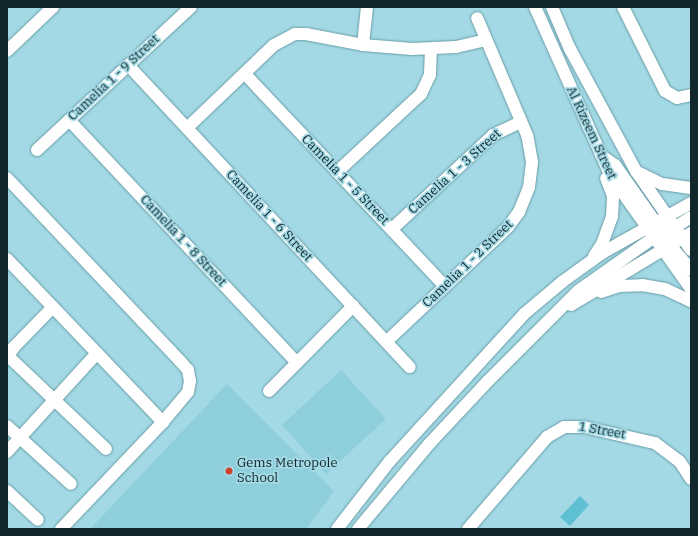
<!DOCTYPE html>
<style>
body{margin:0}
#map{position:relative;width:698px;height:536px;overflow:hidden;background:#a3d9e4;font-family:"IBM Plex Serif",serif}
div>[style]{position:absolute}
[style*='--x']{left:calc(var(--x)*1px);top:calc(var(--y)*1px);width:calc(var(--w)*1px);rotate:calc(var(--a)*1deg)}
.built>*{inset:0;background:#8ecfdb}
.water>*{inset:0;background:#60c0d3}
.roads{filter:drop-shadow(0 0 1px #699da8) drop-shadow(0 0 1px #699da8)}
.minor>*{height:12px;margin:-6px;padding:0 6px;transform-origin:6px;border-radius:6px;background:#fff}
.dots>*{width:11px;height:11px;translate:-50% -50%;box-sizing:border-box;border:2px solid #a3d9e4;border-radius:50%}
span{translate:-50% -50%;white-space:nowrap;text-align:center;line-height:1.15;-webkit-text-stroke:3.5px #a3d9e4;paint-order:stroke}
.street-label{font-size:13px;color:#12272c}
.poi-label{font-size:13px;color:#12272c}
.left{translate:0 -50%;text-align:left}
.frame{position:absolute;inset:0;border:8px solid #12272c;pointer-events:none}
</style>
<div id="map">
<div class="built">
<div style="clip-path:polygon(341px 370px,386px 419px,326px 474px,282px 425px)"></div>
<div style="clip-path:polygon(227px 384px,334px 491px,306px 529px,90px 529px)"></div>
</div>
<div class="water">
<div style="clip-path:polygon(580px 496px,589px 505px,570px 526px,560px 517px)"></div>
</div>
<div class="roads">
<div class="minor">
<div style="--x:535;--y:7;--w:184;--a:65.9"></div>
<div style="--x:610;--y:175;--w:140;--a:54.6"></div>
<div style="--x:552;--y:7;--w:46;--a:66.8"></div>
<div style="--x:570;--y:49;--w:139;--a:61.6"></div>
<div style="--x:636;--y:171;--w:96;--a:55.2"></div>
<div style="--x:623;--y:7;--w:94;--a:63.4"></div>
<div style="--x:665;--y:91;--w:14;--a:30"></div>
<div style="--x:677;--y:98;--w:14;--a:-12"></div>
<div style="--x:363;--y:45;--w:38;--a:-84"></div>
<div style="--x:7;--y:51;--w:64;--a:-43.7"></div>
<div style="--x:128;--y:65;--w:413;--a:47"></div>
<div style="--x:245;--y:74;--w:291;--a:46.7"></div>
<div style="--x:69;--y:120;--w:333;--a:46.8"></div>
<div style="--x:187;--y:128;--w:120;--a:-43.7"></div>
<div style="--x:274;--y:45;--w:24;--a:-28"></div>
<div style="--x:295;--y:34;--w:11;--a:0"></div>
<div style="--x:306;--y:34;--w:58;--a:10.9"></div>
<div style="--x:363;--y:45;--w:49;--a:4.7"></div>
<div style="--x:412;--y:49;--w:44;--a:-2.6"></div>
<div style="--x:456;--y:47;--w:31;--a:-13"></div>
<div style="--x:37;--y:150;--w:210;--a:-42.9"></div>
<div style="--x:601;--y:155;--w:17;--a:36"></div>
<div style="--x:615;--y:165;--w:78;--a:54.9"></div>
<div style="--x:660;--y:229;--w:12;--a:31"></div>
<div style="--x:670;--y:235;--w:12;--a:9"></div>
<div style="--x:337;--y:172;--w:115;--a:-42.9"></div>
<div style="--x:421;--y:94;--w:21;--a:-65"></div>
<div style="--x:430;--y:75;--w:26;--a:-88"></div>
<div style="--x:639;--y:173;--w:25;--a:26"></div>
<div style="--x:662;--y:184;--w:29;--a:8"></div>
<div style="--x:7;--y:178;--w:252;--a:46.6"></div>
<div style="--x:180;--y:361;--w:12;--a:48"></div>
<div style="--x:188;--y:370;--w:11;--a:80"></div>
<div style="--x:190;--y:381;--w:11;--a:100"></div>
<div style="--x:188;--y:392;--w:39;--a:130"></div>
<div style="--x:163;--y:422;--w:148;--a:133.6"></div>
<div style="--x:392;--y:229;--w:138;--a:-42.9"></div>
<div style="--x:493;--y:135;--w:31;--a:-25"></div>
<div style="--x:668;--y:232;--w:27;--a:-33"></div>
<div style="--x:665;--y:239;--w:40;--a:50"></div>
<div style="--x:594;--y:256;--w:14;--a:-56"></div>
<div style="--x:602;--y:244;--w:29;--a:-70"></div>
<div style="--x:612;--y:217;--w:21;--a:-87"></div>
<div style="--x:613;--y:196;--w:19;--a:-111"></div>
<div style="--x:7;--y:259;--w:226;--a:46.3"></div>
<div style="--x:601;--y:292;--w:19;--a:-18"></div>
<div style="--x:619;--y:286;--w:23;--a:-2"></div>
<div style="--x:642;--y:285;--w:23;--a:10"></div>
<div style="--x:665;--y:289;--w:29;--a:25"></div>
<div style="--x:571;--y:305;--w:140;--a:-31"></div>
<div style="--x:387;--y:341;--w:166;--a:-43.3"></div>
<div style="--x:508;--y:227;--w:19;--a:-54"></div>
<div style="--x:519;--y:212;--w:27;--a:-68"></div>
<div style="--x:529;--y:187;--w:25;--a:-83"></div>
<div style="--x:532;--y:162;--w:27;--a:-100"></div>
<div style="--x:527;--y:135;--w:127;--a:-113.1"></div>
<div style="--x:8;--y:356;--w:135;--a:43.5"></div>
<div style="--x:7;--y:358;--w:13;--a:-58"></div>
<div style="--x:14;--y:347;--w:56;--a:-45.7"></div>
<div style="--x:269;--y:391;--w:120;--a:-45.3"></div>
<div style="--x:7;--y:426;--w:86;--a:42.2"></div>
<div style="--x:7;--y:452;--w:134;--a:-47.7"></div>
<div style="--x:7;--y:491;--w:42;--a:43.1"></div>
<div style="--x:337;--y:529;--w:85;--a:-52.2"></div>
<div style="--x:389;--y:462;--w:200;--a:-47.6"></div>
<div style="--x:524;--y:314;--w:50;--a:-40.1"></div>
<div style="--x:562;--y:282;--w:49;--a:-35.9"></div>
<div style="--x:602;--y:253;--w:102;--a:-29.3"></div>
<div style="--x:358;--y:529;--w:112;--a:-50.1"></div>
<div style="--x:430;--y:443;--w:85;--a:-46.9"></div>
<div style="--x:488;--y:381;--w:127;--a:-45"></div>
<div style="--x:578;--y:291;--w:92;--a:-35.2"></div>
<div style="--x:653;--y:238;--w:25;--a:-56"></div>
<div style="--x:468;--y:529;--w:121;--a:-49.3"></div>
<div style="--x:547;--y:437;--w:20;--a:-30"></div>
<div style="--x:564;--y:427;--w:20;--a:0"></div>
<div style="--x:584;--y:427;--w:73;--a:12.7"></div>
<div style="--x:655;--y:443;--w:31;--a:37"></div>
<div style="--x:680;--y:462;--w:20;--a:57"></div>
</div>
</div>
<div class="dots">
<div style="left:229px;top:471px;background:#ce432c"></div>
</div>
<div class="street-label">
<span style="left:114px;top:78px;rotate:-43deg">Camelia 1 - 9 Street</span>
<span style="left:591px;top:133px;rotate:65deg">Al Rizeem Street</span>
<span style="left:455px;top:172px;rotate:-42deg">Camelia 1 - 3 Street</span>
<span style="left:345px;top:180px;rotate:46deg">Camelia 1 - 5 Street</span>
<span style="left:269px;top:216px;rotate:47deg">Camelia 1 - 6 Street</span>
<span style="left:183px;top:241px;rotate:47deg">Camelia 1 - 8 Street</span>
<span style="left:468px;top:264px;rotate:-44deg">Camelia 1 - 2 Street</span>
<span style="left:602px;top:431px;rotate:10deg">1 Street</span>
</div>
<div class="poi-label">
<span class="left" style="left:237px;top:471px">Gems Metropole<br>School</span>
</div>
<div class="frame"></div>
</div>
